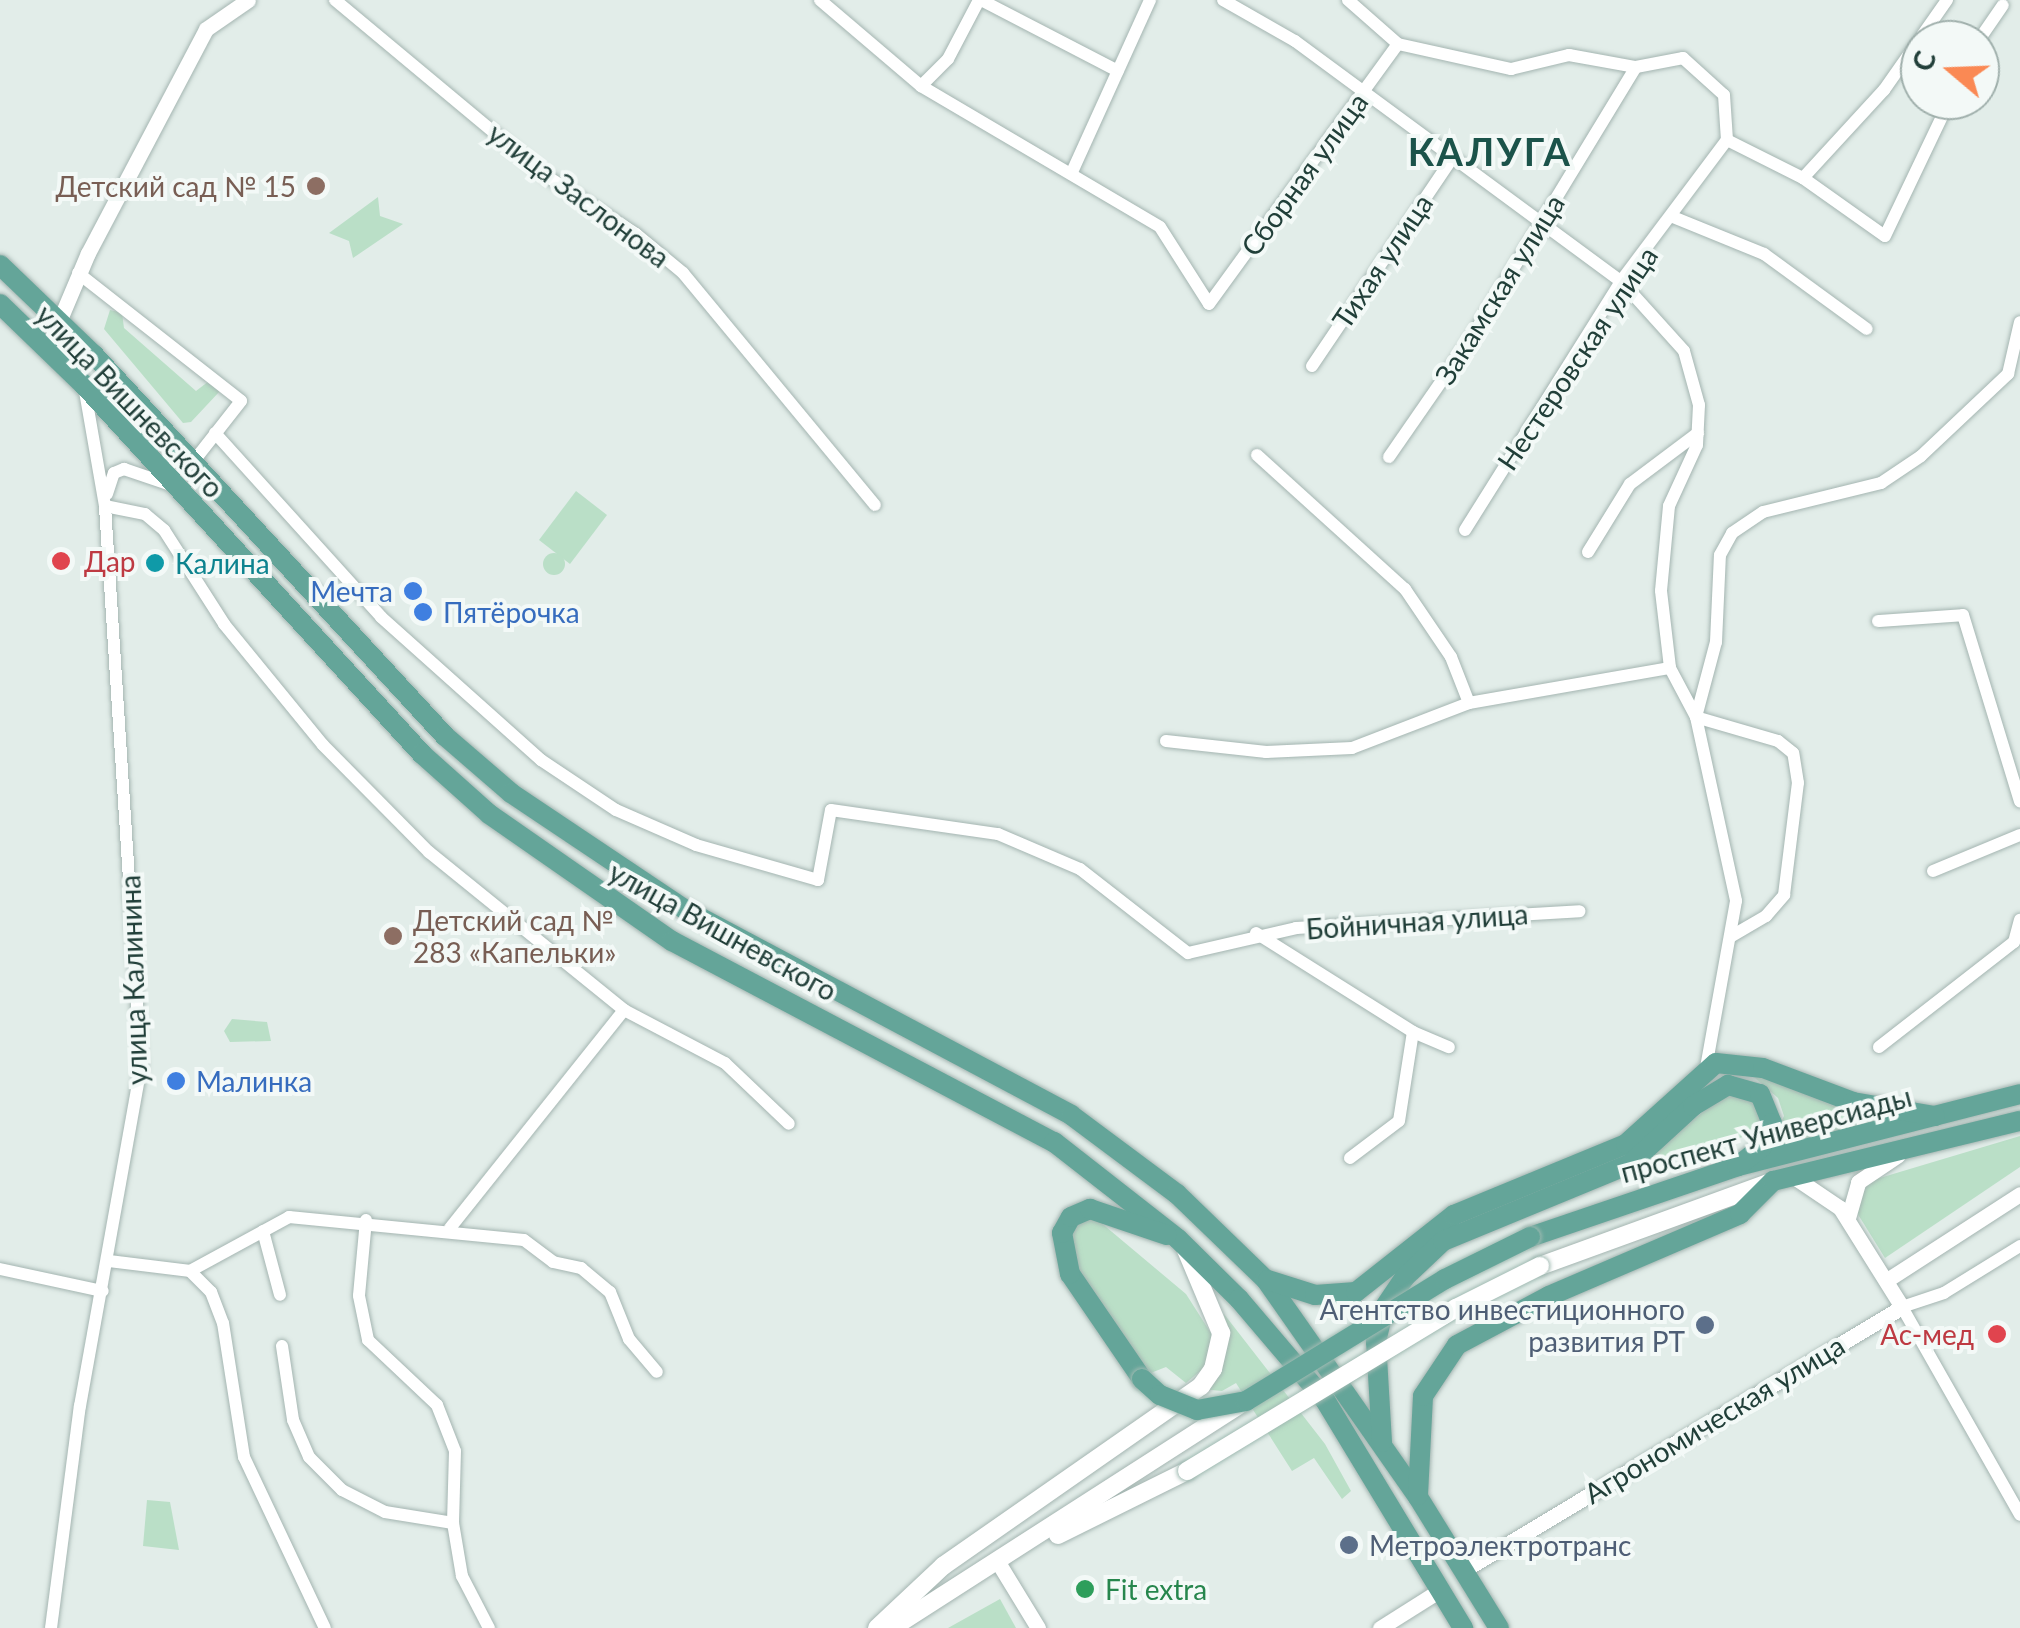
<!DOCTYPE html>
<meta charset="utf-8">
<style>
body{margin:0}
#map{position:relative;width:2020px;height:1628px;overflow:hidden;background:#e2ede9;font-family:Lato,sans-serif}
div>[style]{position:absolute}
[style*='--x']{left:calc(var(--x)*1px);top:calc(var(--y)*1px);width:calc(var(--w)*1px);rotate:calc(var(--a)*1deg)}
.green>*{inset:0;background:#badfc7}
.round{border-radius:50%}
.roads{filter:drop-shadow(0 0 2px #a4b5b1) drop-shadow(0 0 2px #a4b5b1)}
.minor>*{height:12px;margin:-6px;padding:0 6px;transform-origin:6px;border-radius:6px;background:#fff}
.tertiary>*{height:15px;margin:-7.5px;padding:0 7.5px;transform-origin:7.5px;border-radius:7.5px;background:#fff}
.secondary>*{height:18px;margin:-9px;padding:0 9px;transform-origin:9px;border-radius:9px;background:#fff}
.primary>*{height:20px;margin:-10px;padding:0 10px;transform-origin:10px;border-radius:10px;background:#64a599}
.bridges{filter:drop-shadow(0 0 2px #a0bab2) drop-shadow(0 0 2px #a0bab2)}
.secondary-bridge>*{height:18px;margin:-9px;padding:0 9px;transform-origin:9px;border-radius:9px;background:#fff}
.primary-bridge>*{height:20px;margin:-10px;padding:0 10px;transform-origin:10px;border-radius:10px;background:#64a599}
.dots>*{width:28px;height:28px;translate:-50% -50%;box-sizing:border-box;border:5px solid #f3f9f7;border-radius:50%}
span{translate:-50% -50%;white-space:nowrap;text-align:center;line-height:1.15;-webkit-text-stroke:8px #f3f9f7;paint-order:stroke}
.street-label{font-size:28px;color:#213f39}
.education-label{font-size:28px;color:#785e54}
.right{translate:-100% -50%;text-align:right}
.left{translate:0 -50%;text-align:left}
.health-label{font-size:28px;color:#be3a42}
.culture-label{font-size:28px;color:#0d838f}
.shop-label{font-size:28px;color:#366cbe}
.service-label{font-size:28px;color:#4e5e75}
.leisure-label{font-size:28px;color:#27864d}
.district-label{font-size:38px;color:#1b534a;font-weight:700;letter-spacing:2.5px}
.north{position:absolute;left:1900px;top:20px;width:100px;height:100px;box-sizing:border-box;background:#f3f9f7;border:2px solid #9fafab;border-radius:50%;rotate:289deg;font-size:28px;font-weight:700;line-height:40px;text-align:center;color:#213f39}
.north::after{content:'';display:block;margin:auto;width:35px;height:45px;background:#fa8954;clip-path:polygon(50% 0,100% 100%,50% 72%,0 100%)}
</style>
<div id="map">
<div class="green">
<div style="clip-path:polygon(378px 197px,380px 216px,403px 224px,353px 258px,349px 241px,329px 233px)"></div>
<div style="clip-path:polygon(110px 310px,122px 313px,124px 328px,196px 391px,209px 381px,220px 391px,191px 422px,183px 423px,104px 329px)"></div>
<div style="clip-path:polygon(576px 491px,607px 515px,570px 564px,539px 540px)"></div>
<div class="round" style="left:543px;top:553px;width:22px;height:22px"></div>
<div style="clip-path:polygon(232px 1019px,267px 1022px,271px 1041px,230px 1042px,224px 1031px)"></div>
<div style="clip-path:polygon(1747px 1071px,1847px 1111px,1894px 1119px,1769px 1148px,1784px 1116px,1778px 1098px)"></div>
<div style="clip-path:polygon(1729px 1091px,1748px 1094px,1763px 1111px,1761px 1132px,1634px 1167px)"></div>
<div style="clip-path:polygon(2020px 1136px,2020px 1167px,1885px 1258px,1854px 1208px,1863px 1183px)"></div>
<div style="clip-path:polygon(1093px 1216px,1186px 1294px,1214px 1338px,1205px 1367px,1186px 1383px,1166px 1367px,1148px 1374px,1072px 1267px,1068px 1228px)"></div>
<div style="clip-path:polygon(1224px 1314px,1325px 1444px,1351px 1491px,1342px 1499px,1314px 1458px,1292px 1471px,1236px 1383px,1222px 1391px,1201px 1389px,1227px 1347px)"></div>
<div style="clip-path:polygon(147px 1500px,170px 1502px,179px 1550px,143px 1546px)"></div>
<div style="clip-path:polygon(1000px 1599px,1016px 1628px,948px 1628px)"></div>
</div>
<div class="roads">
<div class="minor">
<div style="--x:335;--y:0;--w:273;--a:39.8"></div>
<div style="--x:545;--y:175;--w:108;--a:33"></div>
<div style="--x:636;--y:234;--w:61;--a:39.7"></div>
<div style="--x:683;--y:273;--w:301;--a:50.4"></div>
<div style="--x:820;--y:0;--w:133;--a:40.4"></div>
<div style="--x:921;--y:86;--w:277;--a:30.5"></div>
<div style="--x:1160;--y:227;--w:91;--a:57.5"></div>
<div style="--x:1209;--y:304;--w:321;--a:-54"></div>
<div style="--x:981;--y:0;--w:154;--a:27.4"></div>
<div style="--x:1223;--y:0;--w:83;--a:29.7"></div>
<div style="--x:1295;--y:41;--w:405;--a:36.4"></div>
<div style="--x:1621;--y:281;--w:94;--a:48"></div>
<div style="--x:1684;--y:351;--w:56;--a:74.5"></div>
<div style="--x:1699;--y:405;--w:40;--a:92.9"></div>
<div style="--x:1697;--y:445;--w:67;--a:114.7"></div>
<div style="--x:1669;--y:506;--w:85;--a:95.4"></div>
<div style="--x:1661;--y:591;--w:78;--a:83.3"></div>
<div style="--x:1670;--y:668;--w:55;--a:62"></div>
<div style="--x:1696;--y:717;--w:188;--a:77.7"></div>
<div style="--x:1736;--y:901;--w:170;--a:100.2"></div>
<div style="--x:1348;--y:0;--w:67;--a:41.3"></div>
<div style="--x:1398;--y:44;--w:116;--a:12.5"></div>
<div style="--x:1511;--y:69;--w:60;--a:-13.6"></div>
<div style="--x:1569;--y:55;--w:68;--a:10.2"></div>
<div style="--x:1636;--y:67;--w:48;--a:-10.8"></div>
<div style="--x:1683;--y:58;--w:55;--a:42.1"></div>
<div style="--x:1724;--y:95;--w:45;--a:86.2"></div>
<div style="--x:1979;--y:40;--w:42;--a:-55.6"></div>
<div style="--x:921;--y:86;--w:38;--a:-45"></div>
<div style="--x:948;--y:59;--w:67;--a:-62.3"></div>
<div style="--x:1727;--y:140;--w:85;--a:26.6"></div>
<div style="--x:1803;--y:178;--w:100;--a:35.3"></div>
<div style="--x:1885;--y:236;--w:151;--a:-64.5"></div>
<div style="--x:1072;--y:172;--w:189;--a:-65.6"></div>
<div style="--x:1803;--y:178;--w:120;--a:-47.4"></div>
<div style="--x:1884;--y:90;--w:110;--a:-55"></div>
<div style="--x:1673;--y:217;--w:98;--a:22.1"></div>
<div style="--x:1764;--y:254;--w:127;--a:36.1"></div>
<div style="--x:78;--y:273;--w:207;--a:38.1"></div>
<div style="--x:241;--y:401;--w:76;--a:128.1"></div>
<div style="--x:1312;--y:366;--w:252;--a:-56"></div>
<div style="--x:215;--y:433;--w:248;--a:47.9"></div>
<div style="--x:381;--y:617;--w:215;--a:41.8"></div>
<div style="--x:541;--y:760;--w:90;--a:33.7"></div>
<div style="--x:616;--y:810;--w:87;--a:23.6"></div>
<div style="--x:696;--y:845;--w:127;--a:16"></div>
<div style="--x:818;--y:880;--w:71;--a:-79.5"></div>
<div style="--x:831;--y:810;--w:169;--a:8.2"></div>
<div style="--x:998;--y:834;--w:89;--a:23.1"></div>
<div style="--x:1080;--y:869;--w:137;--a:37.9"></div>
<div style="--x:1188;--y:953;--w:111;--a:-13"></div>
<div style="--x:1296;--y:928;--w:284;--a:-3.4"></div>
<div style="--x:1257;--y:455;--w:200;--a:42.2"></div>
<div style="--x:1405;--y:589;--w:82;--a:55.9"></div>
<div style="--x:1451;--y:657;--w:49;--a:68.6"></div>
<div style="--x:1389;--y:457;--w:139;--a:-55.3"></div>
<div style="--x:1468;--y:343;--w:323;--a:-58.7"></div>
<div style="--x:107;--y:494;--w:22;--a:-72"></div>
<div style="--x:114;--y:473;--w:11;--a:-22"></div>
<div style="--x:124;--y:469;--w:46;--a:18.8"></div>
<div style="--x:105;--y:506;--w:41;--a:11.3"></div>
<div style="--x:145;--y:514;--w:25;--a:40"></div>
<div style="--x:164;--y:530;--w:112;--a:57.4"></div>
<div style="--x:224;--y:624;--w:156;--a:50.7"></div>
<div style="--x:323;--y:745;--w:151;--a:45.3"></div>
<div style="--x:429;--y:852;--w:251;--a:39"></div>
<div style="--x:624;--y:1010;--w:114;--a:27.7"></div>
<div style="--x:725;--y:1063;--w:88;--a:43.6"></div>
<div style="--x:1465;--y:530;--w:294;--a:-57.9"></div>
<div style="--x:1621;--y:281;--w:176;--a:-53.1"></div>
<div style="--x:1588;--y:552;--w:80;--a:-58.3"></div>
<div style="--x:1630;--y:484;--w:85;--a:-36.9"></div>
<div style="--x:1878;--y:621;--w:85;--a:-4"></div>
<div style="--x:1963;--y:615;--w:195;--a:73"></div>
<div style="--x:1166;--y:741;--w:101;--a:6.3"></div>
<div style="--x:1266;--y:752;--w:86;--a:-2.7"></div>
<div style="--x:1352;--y:748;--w:125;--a:-21"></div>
<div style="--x:1469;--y:703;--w:204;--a:-9.9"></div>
<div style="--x:1933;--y:871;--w:94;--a:-22.5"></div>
<div style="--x:1256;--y:933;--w:186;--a:32.2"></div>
<div style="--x:1413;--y:1032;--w:39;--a:23"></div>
<div style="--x:1730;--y:937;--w:42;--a:-30.3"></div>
<div style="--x:1766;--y:916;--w:28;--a:-49"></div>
<div style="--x:1784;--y:895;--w:113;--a:-82.9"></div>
<div style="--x:1798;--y:783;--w:30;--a:-99"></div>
<div style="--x:1793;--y:753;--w:19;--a:-141"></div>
<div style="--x:1778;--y:741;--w:85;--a:-163.7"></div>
<div style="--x:1696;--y:717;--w:78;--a:-75.1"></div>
<div style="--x:1716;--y:642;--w:87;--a:-87.4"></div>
<div style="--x:1720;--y:555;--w:25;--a:-61"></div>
<div style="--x:1732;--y:533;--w:37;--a:-34"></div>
<div style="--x:1763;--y:512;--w:122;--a:-13.8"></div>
<div style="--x:1881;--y:483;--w:48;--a:-34"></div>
<div style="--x:1921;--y:456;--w:120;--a:-43.3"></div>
<div style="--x:2008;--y:374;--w:53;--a:-77"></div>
<div style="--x:1879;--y:1047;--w:171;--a:-37.9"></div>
<div style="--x:2014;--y:942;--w:23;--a:-75"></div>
<div style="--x:1350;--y:1158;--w:61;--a:-37.1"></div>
<div style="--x:1399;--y:1121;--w:90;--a:-81.1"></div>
<div style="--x:366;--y:1220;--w:76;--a:95.3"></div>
<div style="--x:359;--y:1296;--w:45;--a:78.4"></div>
<div style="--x:368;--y:1340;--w:95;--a:43.3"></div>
<div style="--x:437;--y:1405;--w:49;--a:68.6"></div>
<div style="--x:455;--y:1451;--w:72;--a:91.6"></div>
<div style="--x:453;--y:1523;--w:54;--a:80.4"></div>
<div style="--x:462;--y:1576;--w:59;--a:62.6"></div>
<div style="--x:450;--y:1228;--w:279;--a:-51.4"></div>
<div style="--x:263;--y:1231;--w:66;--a:75.1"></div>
<div style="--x:2020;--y:1246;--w:89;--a:148.3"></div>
<div style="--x:1944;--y:1293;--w:44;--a:161.6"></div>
<div style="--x:1902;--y:1307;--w:239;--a:60.4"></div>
<div style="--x:109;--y:1261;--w:82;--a:7"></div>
<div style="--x:190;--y:1271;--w:113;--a:-28.6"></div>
<div style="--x:289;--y:1217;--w:236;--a:5.6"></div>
<div style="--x:524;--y:1240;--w:36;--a:37"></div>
<div style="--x:553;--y:1262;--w:29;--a:12"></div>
<div style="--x:581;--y:1268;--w:38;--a:40"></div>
<div style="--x:610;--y:1292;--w:51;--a:68"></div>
<div style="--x:629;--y:1339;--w:43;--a:49.7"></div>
<div style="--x:0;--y:1269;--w:105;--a:12.1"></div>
<div style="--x:190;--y:1271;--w:30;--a:45"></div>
<div style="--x:211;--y:1292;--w:33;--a:69"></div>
<div style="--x:223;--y:1323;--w:136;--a:81.1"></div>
<div style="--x:244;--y:1457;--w:189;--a:64.7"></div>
<div style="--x:282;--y:1346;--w:75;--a:81.5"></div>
<div style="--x:293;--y:1420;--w:40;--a:66.6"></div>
<div style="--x:309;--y:1457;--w:47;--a:45"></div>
<div style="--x:342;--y:1490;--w:48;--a:27.1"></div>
<div style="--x:385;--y:1512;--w:69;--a:9.2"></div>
<div style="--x:51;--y:1628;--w:224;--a:-82.6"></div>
<div style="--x:80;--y:1406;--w:345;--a:-79.8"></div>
<div style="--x:141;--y:1066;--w:561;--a:-93.68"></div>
<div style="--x:105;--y:506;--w:117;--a:-99.9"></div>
</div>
<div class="tertiary">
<div style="--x:47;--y:350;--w:105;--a:-67.1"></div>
<div style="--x:88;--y:253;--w:253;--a:-62.2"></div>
<div style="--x:206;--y:29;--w:51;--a:-34.6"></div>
<div style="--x:1848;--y:1218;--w:37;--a:-74"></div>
<div style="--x:1858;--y:1182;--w:48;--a:-34"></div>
<div style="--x:1887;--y:1280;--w:158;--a:-32.9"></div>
<div style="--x:999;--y:1564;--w:75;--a:58.6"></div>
<div style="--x:1464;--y:1570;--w:511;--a:-30.98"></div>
<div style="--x:1902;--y:1307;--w:117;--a:-122.1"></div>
<div style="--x:1840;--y:1208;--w:59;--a:-146"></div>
<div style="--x:1380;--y:1628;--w:71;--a:-32.3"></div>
</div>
<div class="secondary">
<div style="--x:1540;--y:1266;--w:248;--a:-20"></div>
<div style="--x:1058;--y:1535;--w:144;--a:-26.4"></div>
<div style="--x:877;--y:1628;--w:91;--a:-43.2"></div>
<div style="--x:943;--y:1566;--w:315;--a:-34.9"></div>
<div style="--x:1201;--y:1386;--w:21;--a:-55"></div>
<div style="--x:1213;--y:1369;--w:37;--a:-77"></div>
<div style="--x:1221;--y:1333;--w:95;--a:-112.8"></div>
<div style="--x:892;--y:1628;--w:415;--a:-32.7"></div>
</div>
<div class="primary">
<div style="--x:0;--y:265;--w:130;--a:43.8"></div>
<div style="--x:94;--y:355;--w:518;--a:47.35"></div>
<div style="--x:445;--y:736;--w:87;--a:40.8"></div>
<div style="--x:511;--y:793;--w:211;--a:33.8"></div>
<div style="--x:686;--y:910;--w:436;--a:28"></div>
<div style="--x:1071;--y:1115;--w:132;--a:36.7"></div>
<div style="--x:1177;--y:1194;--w:124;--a:44"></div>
<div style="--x:1266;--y:1280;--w:265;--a:55"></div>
<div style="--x:1418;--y:1497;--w:154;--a:58.3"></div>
<div style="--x:0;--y:304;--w:117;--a:44"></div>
<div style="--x:84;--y:385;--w:500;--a:47.51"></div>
<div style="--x:422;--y:754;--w:90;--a:41.8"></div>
<div style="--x:489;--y:814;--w:223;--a:34.8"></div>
<div style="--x:672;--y:941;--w:432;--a:27.8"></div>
<div style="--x:1054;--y:1142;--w:157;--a:38"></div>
<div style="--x:1178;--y:1239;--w:86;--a:44.5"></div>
<div style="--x:1239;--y:1299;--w:133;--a:49.6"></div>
<div style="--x:1325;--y:1400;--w:267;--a:58.8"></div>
<div style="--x:1530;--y:1237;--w:220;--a:-18.8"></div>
<div style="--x:1738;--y:1166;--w:291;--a:-14.3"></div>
<div style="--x:1268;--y:1280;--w:49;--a:17.7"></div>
<div style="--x:1315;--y:1295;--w:41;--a:-4.2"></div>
<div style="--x:1356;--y:1292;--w:125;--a:-38.2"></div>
<div style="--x:1454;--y:1215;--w:186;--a:-22.4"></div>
<div style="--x:1626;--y:1144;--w:121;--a:-42"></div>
<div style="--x:1716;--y:1063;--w:47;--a:6.1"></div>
<div style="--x:1763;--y:1068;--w:96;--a:20.7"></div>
<div style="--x:1853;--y:1102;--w:83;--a:9.7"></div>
<div style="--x:1142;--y:1379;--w:127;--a:-124.4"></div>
<div style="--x:1070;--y:1274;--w:42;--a:-101"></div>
<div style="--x:1062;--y:1233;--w:18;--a:-61"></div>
<div style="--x:1071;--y:1217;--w:21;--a:-23"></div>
<div style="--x:1090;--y:1209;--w:81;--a:18.7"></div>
<div style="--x:1382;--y:1442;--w:100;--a:-93.4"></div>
<div style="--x:1376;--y:1342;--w:35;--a:-77"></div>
<div style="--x:1384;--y:1308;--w:37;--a:-56"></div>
<div style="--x:1405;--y:1277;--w:52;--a:-43.5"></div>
<div style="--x:1443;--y:1241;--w:202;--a:-22.4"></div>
<div style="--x:1630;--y:1164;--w:86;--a:-42.6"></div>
<div style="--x:1693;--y:1106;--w:41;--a:-31"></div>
<div style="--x:1728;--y:1085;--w:33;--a:16"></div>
<div style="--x:1760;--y:1094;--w:31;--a:68"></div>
<div style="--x:1772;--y:1123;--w:26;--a:113"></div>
<div style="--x:1762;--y:1147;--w:31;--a:142"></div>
<div style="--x:1418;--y:1495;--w:99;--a:-87.1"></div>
<div style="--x:1423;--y:1396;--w:61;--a:-56.3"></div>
<div style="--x:1457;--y:1345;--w:104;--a:-28"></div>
<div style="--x:1549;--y:1296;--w:208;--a:-23.2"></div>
<div style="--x:1740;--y:1214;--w:47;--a:-45"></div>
<div style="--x:1773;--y:1181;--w:254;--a:-13.7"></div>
</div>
</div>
<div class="bridges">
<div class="secondary-bridge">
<div style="--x:1187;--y:1471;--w:315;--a:-31.2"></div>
<div style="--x:1456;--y:1308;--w:94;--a:-26.6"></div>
</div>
<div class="primary-bridge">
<div style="--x:1142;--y:1379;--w:24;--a:42"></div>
<div style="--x:1160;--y:1395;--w:40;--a:22"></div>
<div style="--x:1197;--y:1410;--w:50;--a:-10.4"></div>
<div style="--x:1246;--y:1401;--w:233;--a:-31.5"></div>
<div style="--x:1445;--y:1279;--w:95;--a:-26.3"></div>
</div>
</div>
<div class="dots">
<div style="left:316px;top:186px;background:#8d6e63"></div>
<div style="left:61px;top:561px;background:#e0444e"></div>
<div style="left:155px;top:563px;background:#0f9aa8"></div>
<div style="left:413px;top:591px;background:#3f7fe0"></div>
<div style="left:423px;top:612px;background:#3f7fe0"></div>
<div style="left:393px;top:936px;background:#8d6e63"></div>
<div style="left:176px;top:1081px;background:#3f7fe0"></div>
<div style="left:1705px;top:1325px;background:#5c6f8a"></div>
<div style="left:1997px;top:1334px;background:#e0444e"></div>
<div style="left:1349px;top:1545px;background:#5c6f8a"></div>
<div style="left:1085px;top:1589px;background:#2e9e5b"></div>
</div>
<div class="street-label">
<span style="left:1304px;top:174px;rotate:-54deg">Сборная улица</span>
<span style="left:579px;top:195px;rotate:37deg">улица Заслонова</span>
<span style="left:1382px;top:261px;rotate:-56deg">Тихая улица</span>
<span style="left:1499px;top:289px;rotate:-58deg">Закамская улица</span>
<span style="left:1577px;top:358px;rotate:-56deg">Нестеровская улица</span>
<span style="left:130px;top:401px;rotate:46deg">улица Вишневского</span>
<span style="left:1417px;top:921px;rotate:-4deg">Бойничная улица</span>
<span style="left:723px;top:931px;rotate:29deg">улица Вишневского</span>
<span style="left:133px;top:980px;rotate:-92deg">улица Калинина</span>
<span style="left:1766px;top:1134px;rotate:-15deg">проспект Универсиады</span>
<span style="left:1714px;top:1419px;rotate:-31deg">Агрономическая улица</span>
</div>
<div class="education-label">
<span class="right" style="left:296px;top:186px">Детский сад № 15</span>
<span class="left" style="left:413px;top:936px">Детский сад №<br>283 «Капельки»</span>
</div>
<div class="health-label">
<span class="left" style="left:84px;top:561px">Дар</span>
<span class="right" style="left:1974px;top:1334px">Ас-мед</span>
</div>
<div class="culture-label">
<span class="left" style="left:175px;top:563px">Калина</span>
</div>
<div class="shop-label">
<span class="right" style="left:393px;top:591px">Мечта</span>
<span class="left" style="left:443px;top:612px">Пятёрочка</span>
<span class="left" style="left:196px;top:1081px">Малинка</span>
</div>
<div class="service-label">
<span class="right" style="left:1685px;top:1325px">Агентство инвестиционного<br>развития РТ</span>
<span class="left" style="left:1369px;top:1545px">Метроэлектротранс</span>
</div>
<div class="leisure-label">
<span class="left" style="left:1105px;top:1589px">Fit extra</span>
</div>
<div class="district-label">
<span style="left:1490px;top:152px">КАЛУГА</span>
</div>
<div class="north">С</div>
</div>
